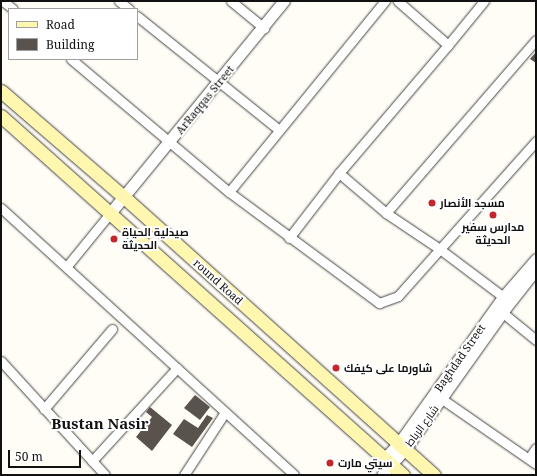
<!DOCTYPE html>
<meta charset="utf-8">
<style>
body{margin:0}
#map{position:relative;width:537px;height:476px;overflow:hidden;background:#fffdf5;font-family:"Noto Serif",Cairo,serif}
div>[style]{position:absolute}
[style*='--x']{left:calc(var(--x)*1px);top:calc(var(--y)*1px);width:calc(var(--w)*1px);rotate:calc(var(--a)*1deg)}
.building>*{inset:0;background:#5a524d}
.roads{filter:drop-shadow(0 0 1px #444) drop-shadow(0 0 1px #444)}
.minor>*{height:9px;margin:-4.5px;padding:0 4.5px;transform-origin:4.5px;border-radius:4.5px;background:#fff}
.tertiary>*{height:11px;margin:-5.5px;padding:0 5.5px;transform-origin:5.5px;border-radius:5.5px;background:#fff}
.secondary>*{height:13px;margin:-6.5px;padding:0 6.5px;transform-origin:6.5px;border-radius:6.5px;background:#fff6b0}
.dots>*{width:11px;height:11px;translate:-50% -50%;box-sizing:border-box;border:2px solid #fff;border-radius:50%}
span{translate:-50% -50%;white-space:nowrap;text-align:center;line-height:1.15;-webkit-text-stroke:4px #fff;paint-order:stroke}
.street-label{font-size:11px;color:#111}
.poi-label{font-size:11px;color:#111;font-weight:700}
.left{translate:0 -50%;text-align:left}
.district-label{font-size:15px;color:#111;font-weight:700}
.frame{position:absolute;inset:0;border:2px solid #111;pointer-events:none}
.legend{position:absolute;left:8px;top:8px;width:130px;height:52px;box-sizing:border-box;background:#fff;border:1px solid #a0a0a0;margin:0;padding:5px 7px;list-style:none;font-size:12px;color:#111}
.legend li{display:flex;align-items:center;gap:8px;height:20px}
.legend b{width:20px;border:1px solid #a0a0a0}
.scale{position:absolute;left:8px;top:450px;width:73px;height:18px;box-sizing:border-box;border:2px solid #111;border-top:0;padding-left:5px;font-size:12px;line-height:14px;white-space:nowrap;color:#111;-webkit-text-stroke:3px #fff;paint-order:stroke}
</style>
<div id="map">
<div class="building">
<div style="clip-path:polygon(536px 52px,536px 63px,530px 59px)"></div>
<div style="clip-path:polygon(195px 395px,210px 407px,200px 420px,184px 408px)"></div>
<div style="clip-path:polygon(150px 407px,172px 425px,152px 451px,136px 437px,152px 417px,146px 412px)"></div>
<div style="clip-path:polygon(207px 415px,213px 418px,192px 447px,173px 434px,184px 419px,198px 428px)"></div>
</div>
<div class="roads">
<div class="minor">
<div style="--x:119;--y:1;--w:13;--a:39"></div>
<div style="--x:231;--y:1;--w:43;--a:39.3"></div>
<div style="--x:4;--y:2;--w:11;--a:38"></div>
<div style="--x:137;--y:16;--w:181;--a:38.7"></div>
<div style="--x:448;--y:45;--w:57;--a:-50.7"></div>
<div style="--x:71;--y:59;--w:207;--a:40.1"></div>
<div style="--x:229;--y:192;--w:187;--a:36.5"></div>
<div style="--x:379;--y:303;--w:20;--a:-20"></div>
<div style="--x:398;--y:296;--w:208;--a:-48.3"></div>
<div style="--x:339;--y:173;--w:62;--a:40.4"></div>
<div style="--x:386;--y:213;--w:66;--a:33.9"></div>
<div style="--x:441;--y:250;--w:85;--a:36.9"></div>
<div style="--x:229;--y:192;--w:247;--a:-50.8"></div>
<div style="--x:1;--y:208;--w:396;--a:42.3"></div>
<div style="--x:386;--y:213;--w:229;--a:-49.1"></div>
<div style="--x:289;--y:238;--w:82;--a:-52.4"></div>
<div style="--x:339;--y:173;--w:168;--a:-49.6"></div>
<div style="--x:448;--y:45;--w:67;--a:-138.7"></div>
<div style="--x:67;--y:266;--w:70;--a:-50.8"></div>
<div style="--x:503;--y:313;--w:43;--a:39.3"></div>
<div style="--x:1;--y:361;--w:154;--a:47.6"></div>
<div style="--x:442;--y:399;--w:114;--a:34.7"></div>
<div style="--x:44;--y:409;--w:105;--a:-49.6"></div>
<div style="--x:529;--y:458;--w:12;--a:-55"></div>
<div style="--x:92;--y:461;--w:126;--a:-47.6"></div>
<div style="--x:184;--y:475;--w:75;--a:-56.9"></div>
</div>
<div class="tertiary">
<div style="--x:111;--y:212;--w:273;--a:-50.7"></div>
<div style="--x:385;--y:458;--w:21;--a:-47"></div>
<div style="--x:399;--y:443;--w:179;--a:-54.5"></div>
<div style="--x:503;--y:297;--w:50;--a:-49"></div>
<div style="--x:382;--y:475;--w:35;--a:-49"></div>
<div style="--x:405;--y:449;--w:181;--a:-54.5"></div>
<div style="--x:510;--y:302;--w:42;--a:-51.8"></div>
</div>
<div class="secondary">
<div style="--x:1;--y:91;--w:162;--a:40.8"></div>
<div style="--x:124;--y:197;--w:416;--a:41.9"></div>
<div style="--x:1;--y:116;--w:539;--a:41.77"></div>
</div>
</div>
<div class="dots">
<div style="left:432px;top:203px;background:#c4262e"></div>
<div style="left:493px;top:215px;background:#c4262e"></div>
<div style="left:114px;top:239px;background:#c4262e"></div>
<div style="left:336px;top:368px;background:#c4262e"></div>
<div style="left:330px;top:463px;background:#c4262e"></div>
</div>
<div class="street-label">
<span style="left:205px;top:100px;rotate:-51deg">ArRaqqas Street</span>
<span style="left:218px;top:282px;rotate:42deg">round Road</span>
<span style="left:460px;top:358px;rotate:-55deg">Baghdad Street</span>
<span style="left:422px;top:426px;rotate:-54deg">شارع الرباط</span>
</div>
<div class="poi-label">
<span class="left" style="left:440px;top:203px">مسجد الأنصار</span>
<span style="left:493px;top:234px">مدارس سفير<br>الحديثة</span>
<span class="left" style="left:122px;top:239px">صيدلية الحياة<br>الحديثة</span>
<span class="left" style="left:344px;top:368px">شاورما على كيفك</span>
<span class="left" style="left:338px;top:463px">سيتي مارت</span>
</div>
<div class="district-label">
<span style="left:100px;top:424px">Bustan Nasir</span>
</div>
<div class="frame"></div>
<ul class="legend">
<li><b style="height:5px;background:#fff6b0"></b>Road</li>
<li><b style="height:11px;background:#5a524d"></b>Building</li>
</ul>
<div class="scale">50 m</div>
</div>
